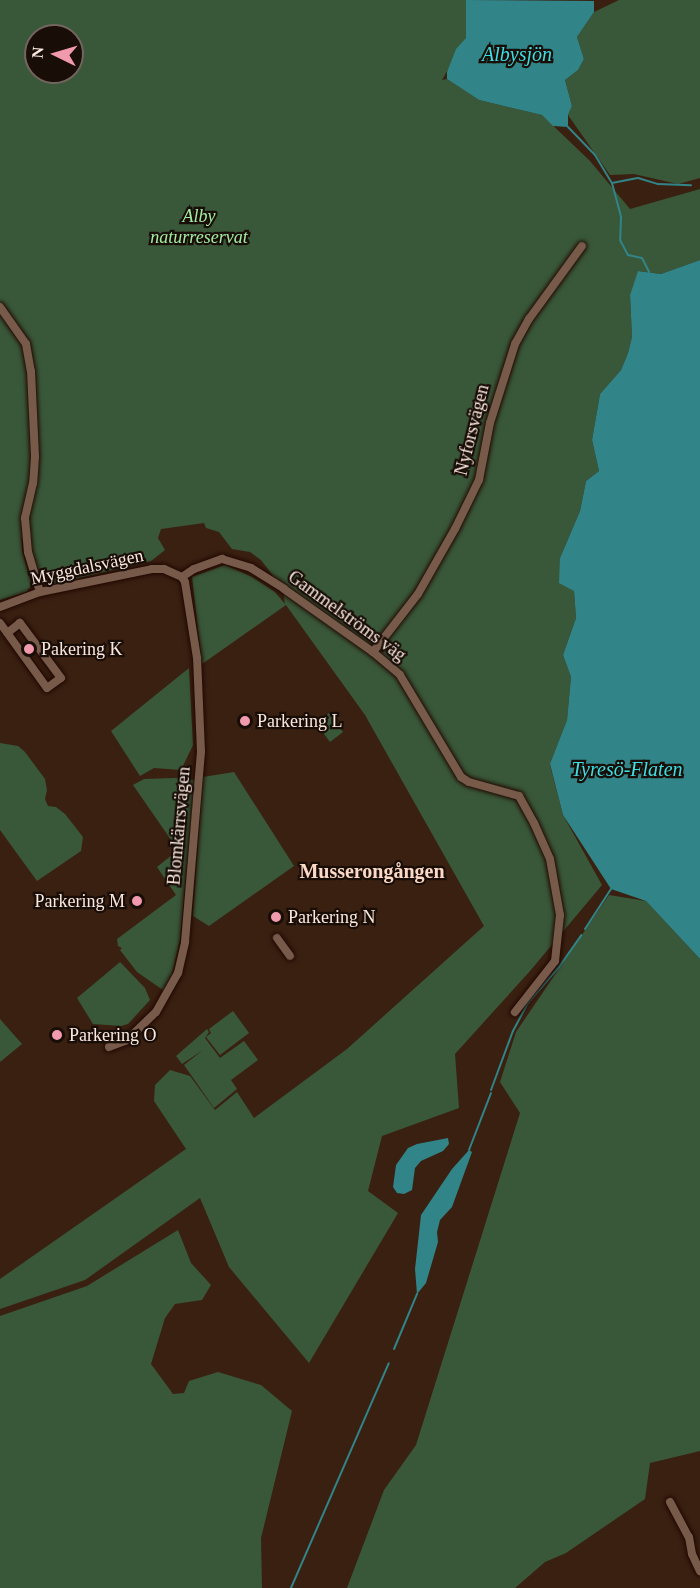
<!DOCTYPE html>
<meta charset="utf-8">
<style>
body{margin:0}
#map{position:relative;width:700px;height:1588px;overflow:hidden;background:#3a2011;font-family:Georgia,serif}
div>[style]{position:absolute}
[style*='--x']{left:calc(var(--x)*1px);top:calc(var(--y)*1px);width:calc(var(--w)*1px);rotate:calc(var(--a)*1deg)}
.green>*{inset:0;background:#395839}
.water>*{inset:0;background:#318487}
.stream>*{height:2px;margin:-1px;padding:0 1px;transform-origin:1px;border-radius:1px;background:#318487}
.roads{filter:drop-shadow(0 0 2px #200800) drop-shadow(0 0 2px #200800)}
.minor>*{height:8px;margin:-4px;padding:0 4px;transform-origin:4px;border-radius:4px;background:#785a4a}
.dots>*{width:16px;height:16px;translate:-50% -50%;box-sizing:border-box;border:3px solid #190d07;border-radius:50%}
span{translate:-50% -50%;white-space:nowrap;text-align:center;line-height:1.15;-webkit-text-stroke:4.5px #190d07;paint-order:stroke}
.park-label{font-size:18px;color:#a2eda1;font-style:italic}
.street-label{font-size:18px;color:#fbe9e0}
.poi-label{font-size:18px;color:#fbe9e0}
.left{translate:0 -50%;text-align:left}
.right{translate:-100% -50%;text-align:right}
.water-label{font-size:20px;color:#3cdfe5;font-style:italic}
.neighbourhood-label{font-size:20px;color:#fcd8c6;font-weight:700}
.north{position:absolute;left:24px;top:24px;width:60px;height:60px;box-sizing:border-box;background:#190d07;border:2px solid #73655e;border-radius:50%;rotate:275deg;font-size:16px;font-weight:700;line-height:24px;text-align:center;color:#fbe9e0}
.north::after{content:'';display:block;margin:auto;width:21px;height:27px;background:#f29aad;clip-path:polygon(50% 0,100% 100%,50% 72%,0 100%)}
</style>
<div id="map">
<div class="green">
<div style="clip-path:polygon(evenodd,0 0,466px 0,466px 38px,442px 80px,447px 79px,479px 100px,542px 115px,590px 161px,630px 209px,700px 189px,700px 260px,661px 274px,639px 271px,630px 295px,632px 337px,628px 353px,621px 370px,600px 394px,592px 440px,599px 471px,586px 481px,580px 511px,560px 558px,574px 591px,576px 618px,563px 655px,571px 677px,567px 720px,550px 765px,563px 815px,602px 885px,530px 971px,455px 1054px,459px 1108px,382px 1136px,368px 1191px,398px 1213px,309px 1363px,229px 1267px,200px 1198px,85px 1280px,0 1309px,0 1279px,186px 1149px,154px 1101px,155px 1085px,170px 1070px,190px 1076px,215px 1110px,237px 1092px,254px 1118px,347px 1049px,484px 926px,365px 715px,286px 605px,202px 664px,192px 577px,225px 565px,252px 577px,275px 592px,285px 604px,283px 589px,261px 560px,250px 552px,232px 549px,219px 532px,206px 528px,204px 523px,161px 529px,158px 538px,165px 550px,151px 561px,53px 584px,46px 582px,37px 571px,31px 550px,29px 517px,36px 487px,38px 460px,32px 462px,31px 478px,21px 517px,22px 551px,31px 583px,30px 587px,26px 592px,0 600px,0 0,36px 36px,72px 36px,72px 72px,36px 72px,36px 36px)"></div>
<div style="clip-path:polygon(619px 0,700px 0,700px 178px,678px 184px,634px 174px,610px 175px,568px 115px,572px 106px,565px 80px,578px 70px,584px 59px,577px 37px,594px 12px)"></div>
<div style="clip-path:polygon(189px 668px,193px 745px,181px 770px,154px 768px,140px 776px,111px 731px)"></div>
<div style="clip-path:polygon(329px 713px,343px 732px,330px 742px,316px 723px)"></div>
<div style="clip-path:polygon(0 743px,18px 746px,25px 752px,45px 779px,47px 790px,45px 799px,48px 806px,56px 807px,65px 814px,83px 837px,81px 851px,37px 881px,0 830px)"></div>
<div style="clip-path:polygon(234px 772px,294px 866px,209px 926px,193px 916px,203px 777px)"></div>
<div style="clip-path:polygon(175px 778px,195px 780px,180px 939px,172px 974px,163px 990px,137px 972px,120px 950px,122px 948px,118px 946px,117px 939px,176px 895px,157px 867px,178px 850px,133px 785px,144px 779px)"></div>
<div style="clip-path:polygon(609px 895px,646px 901px,700px 959px,700px 1451px,650px 1463px,645px 1499px,566px 1553px,545px 1562px,515px 1588px,347px 1588px,384px 1490px,416px 1445px,520px 1113px,500px 1082px,516px 1032px)"></div>
<div style="clip-path:polygon(120px 962px,145px 988px,150px 1000px,128px 1024px,121px 1026px,93px 1024px,77px 998px)"></div>
<div style="clip-path:polygon(233px 1011px,249px 1033px,220px 1055px,206px 1037px,211px 1033px,209px 1029px)"></div>
<div style="clip-path:polygon(0 1019px,22px 1044px,0 1062px)"></div>
<div style="clip-path:polygon(207px 1029px,209px 1032px,205px 1038px,220px 1058px,244px 1041px,258px 1060px,231px 1080px,237px 1089px,214px 1108px,184px 1065px,203px 1050px,182px 1064px,176px 1056px)"></div>
<div style="clip-path:polygon(178px 1230px,191px 1263px,211px 1285px,202px 1300px,175px 1304px,165px 1318px,151px 1364px,173px 1394px,184px 1393px,189px 1381px,218px 1372px,261px 1385px,292px 1411px,261px 1538px,262px 1588px,0 1588px,0 1316px,87px 1286px)"></div>
</div>
<div class="water">
<div style="clip-path:polygon(466px 0,594px 1px,594px 12px,577px 37px,584px 59px,578px 70px,565px 80px,572px 106px,568px 115px,568px 127px,553px 126px,542px 115px,479px 100px,447px 79px,447px 72px,456px 49px,466px 38px)"></div>
<div style="clip-path:polygon(700px 260px,700px 959px,646px 901px,611px 889px,563px 815px,550px 764px,567px 720px,571px 677px,563px 655px,576px 618px,574px 591px,559px 583px,560px 558px,580px 511px,586px 481px,599px 471px,592px 440px,600px 394px,621px 370px,628px 353px,632px 337px,630px 295px,638px 271px,661px 274px)"></div>
<div style="clip-path:polygon(448px 1138px,449px 1144px,443px 1151px,421px 1161px,415px 1168px,412px 1190px,404px 1194px,397px 1193px,393px 1187px,396px 1165px,408px 1148px,417px 1144px)"></div>
<div style="clip-path:polygon(469px 1150px,472px 1152px,452px 1207px,440px 1220px,437px 1232px,438px 1242px,426px 1283px,417px 1294px,415px 1269px,421px 1215px,452px 1169px)"></div>
</div>
<div class="stream">
<div style="--x:568;--y:127;--w:39;--a:46"></div>
<div style="--x:595;--y:155;--w:33;--a:59"></div>
<div style="--x:612;--y:183;--w:26;--a:-11"></div>
<div style="--x:638;--y:178;--w:21;--a:17"></div>
<div style="--x:658;--y:184;--w:33;--a:2"></div>
<div style="--x:612;--y:183;--w:35;--a:75"></div>
<div style="--x:621;--y:217;--w:23;--a:92"></div>
<div style="--x:620;--y:240;--w:17;--a:62"></div>
<div style="--x:628;--y:255;--w:14;--a:12"></div>
<div style="--x:642;--y:258;--w:16;--a:63"></div>
<div style="--x:585;--y:929;--w:48;--a:-57"></div>
<div style="--x:491;--y:1090;--w:63;--a:-69.6"></div>
<div style="--x:513;--y:1031;--w:32;--a:-62"></div>
<div style="--x:528;--y:1003;--w:48;--a:-49.3"></div>
<div style="--x:559;--y:967;--w:39;--a:-55"></div>
<div style="--x:469;--y:1150;--w:61;--a:-68.9"></div>
<div style="--x:394;--y:1349;--w:60;--a:-67.3"></div>
<div style="--x:291;--y:1588;--w:245;--a:-66.5"></div>
</div>
<div class="roads">
<div class="minor">
<div style="--x:0;--y:307;--w:45;--a:54.9"></div>
<div style="--x:26;--y:344;--w:27;--a:80"></div>
<div style="--x:31;--y:371;--w:86;--a:87.3"></div>
<div style="--x:35;--y:457;--w:26;--a:94"></div>
<div style="--x:33;--y:483;--w:36;--a:103"></div>
<div style="--x:25;--y:518;--w:34;--a:85"></div>
<div style="--x:28;--y:552;--w:42;--a:73.3"></div>
<div style="--x:182;--y:577;--w:14;--a:-34"></div>
<div style="--x:194;--y:569;--w:30;--a:-20"></div>
<div style="--x:222;--y:559;--w:30;--a:17"></div>
<div style="--x:251;--y:568;--w:39;--a:32"></div>
<div style="--x:284;--y:589;--w:109;--a:35.3"></div>
<div style="--x:373;--y:652;--w:35;--a:40"></div>
<div style="--x:400;--y:675;--w:119;--a:59.1"></div>
<div style="--x:461;--y:777;--w:9;--a:32"></div>
<div style="--x:469;--y:782;--w:52;--a:15.6"></div>
<div style="--x:519;--y:796;--w:31;--a:61"></div>
<div style="--x:534;--y:823;--w:39;--a:66"></div>
<div style="--x:550;--y:859;--w:57;--a:79.9"></div>
<div style="--x:560;--y:915;--w:46;--a:96.2"></div>
<div style="--x:555;--y:961;--w:65;--a:128.1"></div>
<div style="--x:0;--y:607;--w:43;--a:-20.6"></div>
<div style="--x:40;--y:592;--w:114;--a:-11.6"></div>
<div style="--x:152;--y:569;--w:12;--a:0"></div>
<div style="--x:164;--y:569;--w:20;--a:24"></div>
<div style="--x:0;--y:623;--w:80;--a:54.1"></div>
<div style="--x:47;--y:688;--w:17;--a:-36"></div>
<div style="--x:61;--y:678;--w:69;--a:-126.7"></div>
<div style="--x:20;--y:623;--w:16;--a:142"></div>
<div style="--x:373;--y:652;--w:73;--a:-52.2"></div>
<div style="--x:418;--y:594;--w:75;--a:-60.4"></div>
<div style="--x:455;--y:529;--w:55;--a:-63.9"></div>
<div style="--x:479;--y:480;--w:58;--a:-79.1"></div>
<div style="--x:490;--y:423;--w:83;--a:-72.4"></div>
<div style="--x:515;--y:344;--w:29;--a:-61"></div>
<div style="--x:529;--y:319;--w:90;--a:-54"></div>
<div style="--x:277;--y:938;--w:22;--a:54"></div>
<div style="--x:109;--y:1047;--w:19;--a:-21"></div>
<div style="--x:127;--y:1040;--w:40;--a:-44"></div>
<div style="--x:156;--y:1012;--w:45;--a:-60.6"></div>
<div style="--x:178;--y:973;--w:32;--a:-77"></div>
<div style="--x:185;--y:942;--w:191;--a:-85.2"></div>
<div style="--x:201;--y:752;--w:94;--a:-92.4"></div>
<div style="--x:197;--y:658;--w:77;--a:-99"></div>
<div style="--x:185;--y:582;--w:6;--a:-121"></div>
<div style="--x:670;--y:1502;--w:40;--a:62"></div>
<div style="--x:689;--y:1537;--w:17;--a:80"></div>
<div style="--x:692;--y:1554;--w:19;--a:65"></div>
</div>
</div>
<div class="dots">
<div style="left:29px;top:649px;background:#f29aad"></div>
<div style="left:245px;top:721px;background:#f29aad"></div>
<div style="left:137px;top:901px;background:#f29aad"></div>
<div style="left:276px;top:917px;background:#f29aad"></div>
<div style="left:57px;top:1035px;background:#f29aad"></div>
</div>
<div class="park-label">
<span style="left:199px;top:227px">Alby<br>naturreservat</span>
</div>
<div class="street-label">
<span style="left:472px;top:430px;rotate:-76deg">Nyforsvägen</span>
<span style="left:87px;top:567px;rotate:-12deg">Myggdalsvägen</span>
<span style="left:347px;top:616px;rotate:36deg">Gammelströms väg</span>
<span style="left:179px;top:826px;rotate:-85deg">Blomkärrsvägen</span>
</div>
<div class="poi-label">
<span class="left" style="left:41px;top:649px">Pakering K</span>
<span class="left" style="left:257px;top:721px">Parkering L</span>
<span class="right" style="left:125px;top:901px">Parkering M</span>
<span class="left" style="left:288px;top:917px">Parkering N</span>
<span class="left" style="left:69px;top:1035px">Parkering O</span>
</div>
<div class="water-label">
<span style="left:517px;top:54px">Albysjön</span>
<span style="left:627px;top:769px">Tyresö-Flaten</span>
</div>
<div class="neighbourhood-label">
<span style="left:372px;top:871px">Musserongången</span>
</div>
<div class="north">N</div>
</div>
